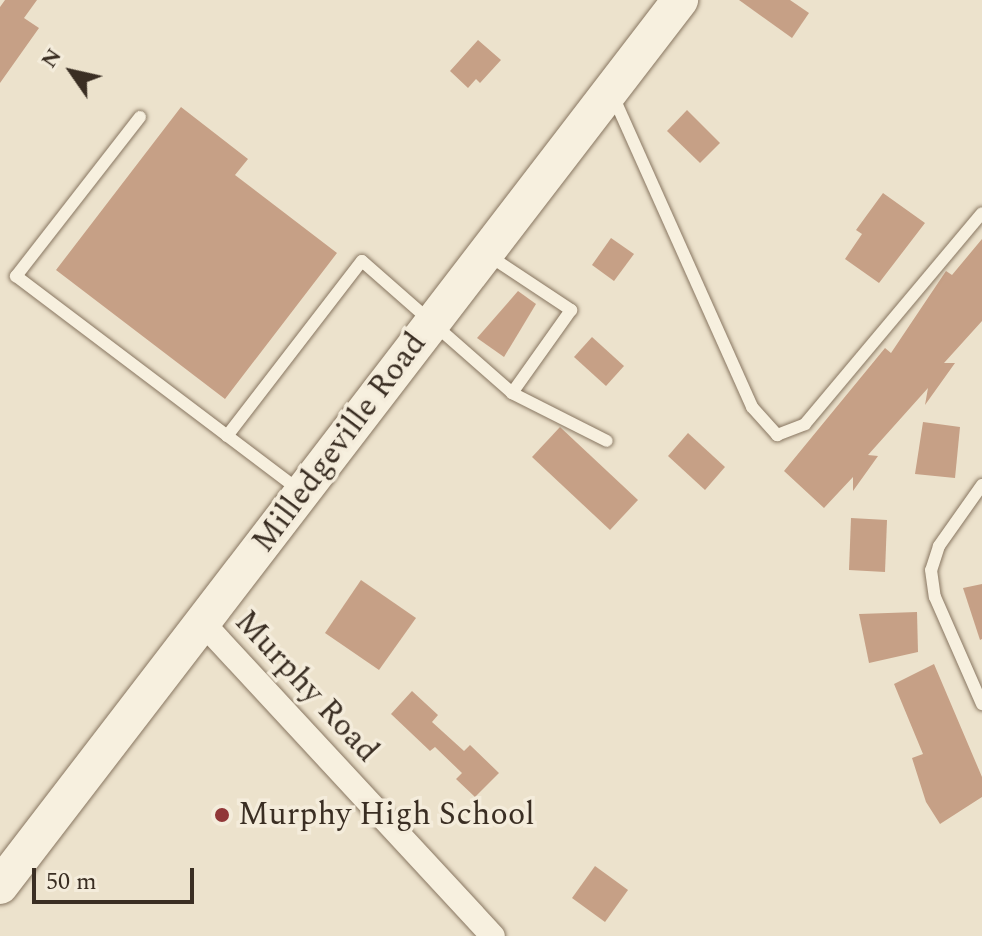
<!DOCTYPE html>
<style>
body{margin:0}
#map{position:relative;width:982px;height:936px;overflow:hidden;background:#ece2cc;font-family:Spectral,serif}
div>[style]{position:absolute}
[style*='--x']{left:calc(var(--x)*1px);top:calc(var(--y)*1px);width:calc(var(--w)*1px);rotate:calc(var(--a)*1deg)}
.building>*{inset:0;background:#c6a086}
.roads{filter:drop-shadow(0 0 2px #887661) drop-shadow(0 0 2px #887661)}
.lane>*{height:12px;margin:-6px;padding:0 6px;transform-origin:6px;border-radius:6px;background:#f7f0df}
.street>*{height:24px;margin:-12px;padding:0 12px;transform-origin:12px;border-radius:12px;background:#f7f0df}
.secondary>*{height:36px;margin:-18px;padding:0 18px;transform-origin:18px;border-radius:18px;background:#f7f0df}
.dots>*{width:22px;height:22px;translate:-50% -50%;box-sizing:border-box;border:4px solid #f4ecdb;border-radius:50%}
span{translate:-50% -50%;white-space:nowrap;text-align:center;line-height:1.15;-webkit-text-stroke:7px #f4ecdb;paint-order:stroke}
.street-label{font-size:32px;color:#3a2e23}
.poi-label{font-size:32px;color:#3a2e23}
.left{translate:0 -50%;text-align:left}
.north{position:absolute;left:32px;top:32px;width:80px;height:80px;-webkit-text-stroke:6px #f4ecdb;paint-order:stroke;rotate:304deg;font-size:22px;font-weight:700;line-height:32px;text-align:center;color:#3a2e23}
.north::after{content:'';display:block;margin:auto;width:28px;height:36px;background:#3a2e23;clip-path:polygon(50% 0,100% 100%,50% 72%,0 100%)}
.scale{position:absolute;left:32px;top:868px;width:162px;height:36px;box-sizing:border-box;border:4px solid #3a2e23;border-top:0;padding-left:10px;font-size:24px;line-height:28px;white-space:nowrap;color:#3a2e23;-webkit-text-stroke:6px #f4ecdb;paint-order:stroke}
</style>
<div id="map">
<div class="building">
<div style="clip-path:polygon(5px 0,37px 0,24px 18px,39px 28px,0 83px,0 7px)"></div>
<div style="clip-path:polygon(739px 0,790px 0,809px 13px,792px 38px)"></div>
<div style="clip-path:polygon(478px 40px,501px 60px,480px 83px,476px 79px,468px 88px,450px 71px)"></div>
<div style="clip-path:polygon(181px 107px,248px 159px,235px 175px,337px 253px,225px 399px,56px 270px)"></div>
<div style="clip-path:polygon(687px 110px,720px 143px,700px 163px,667px 131px)"></div>
<div style="clip-path:polygon(883px 193px,925px 223px,879px 283px,845px 259px,862px 234px,856px 230px)"></div>
<div style="clip-path:polygon(611px 238px,634px 254px,614px 281px,592px 265px)"></div>
<div style="clip-path:polygon(982px 239px,982px 321px,944px 363px,955px 363px,925px 405px,928px 388px,868px 455px,878px 456px,853px 491px,853px 477px,824px 508px,784px 471px,885px 348px,891px 353px,946px 271px,952px 275px)"></div>
<div style="clip-path:polygon(518px 291px,536px 304px,504px 357px,477px 338px)"></div>
<div style="clip-path:polygon(592px 337px,624px 366px,606px 386px,574px 357px)"></div>
<div style="clip-path:polygon(923px 422px,960px 427px,955px 478px,915px 474px)"></div>
<div style="clip-path:polygon(560px 427px,638px 500px,610px 530px,532px 457px)"></div>
<div style="clip-path:polygon(688px 433px,725px 467px,705px 490px,668px 456px)"></div>
<div style="clip-path:polygon(851px 518px,887px 520px,885px 572px,849px 570px)"></div>
<div style="clip-path:polygon(361px 580px,416px 618px,379px 670px,325px 633px)"></div>
<div style="clip-path:polygon(982px 584px,982px 639px,980px 640px,963px 588px)"></div>
<div style="clip-path:polygon(917px 612px,918px 652px,869px 663px,859px 614px)"></div>
<div style="clip-path:polygon(934px 664px,982px 777px,982px 797px,940px 824px,926px 802px,912px 758px,923px 754px,894px 684px)"></div>
<div style="clip-path:polygon(412px 691px,438px 715px,432px 722px,464px 751px,470px 745px,499px 773px,475px 797px,456px 779px,462px 773px,435px 747px,430px 751px,391px 714px)"></div>
<div style="clip-path:polygon(595px 866px,628px 890px,605px 922px,572px 898px)"></div>
</div>
<div class="roads">
<div class="lane">
<div style="--x:613;--y:96;--w:341;--a:65.9"></div>
<div style="--x:752;--y:407;--w:38;--a:48"></div>
<div style="--x:777;--y:435;--w:30;--a:-21"></div>
<div style="--x:805;--y:424;--w:275;--a:-50"></div>
<div style="--x:140;--y:117;--w:202;--a:127.9"></div>
<div style="--x:16;--y:276;--w:356;--a:37.1"></div>
<div style="--x:488;--y:255;--w:100;--a:33.5"></div>
<div style="--x:571;--y:310;--w:102;--a:125.4"></div>
<div style="--x:227;--y:436;--w:221;--a:-52.4"></div>
<div style="--x:362;--y:261;--w:200;--a:41.3"></div>
<div style="--x:512;--y:393;--w:106;--a:26.8"></div>
<div style="--x:982;--y:485;--w:75;--a:125.2"></div>
<div style="--x:939;--y:546;--w:25;--a:108"></div>
<div style="--x:931;--y:570;--w:27;--a:82"></div>
<div style="--x:935;--y:597;--w:117;--a:66.3"></div>
</div>
<div class="street">
<div style="--x:202;--y:622;--w:428;--a:47.2"></div>
</div>
<div class="secondary">
<div style="--x:0;--y:886;--w:1117;--a:-52.49"></div>
</div>
</div>
<div class="dots">
<div style="left:222px;top:815px;background:#913738"></div>
</div>
<div class="street-label">
<span style="left:340px;top:443px;rotate:-53deg">Milledgeville Road</span>
<span style="left:306px;top:687px;rotate:47deg">Murphy Road</span>
</div>
<div class="poi-label">
<span class="left" style="left:238px;top:815px">Murphy High School</span>
</div>
<div class="north">N</div>
<div class="scale">50 m</div>
</div>
